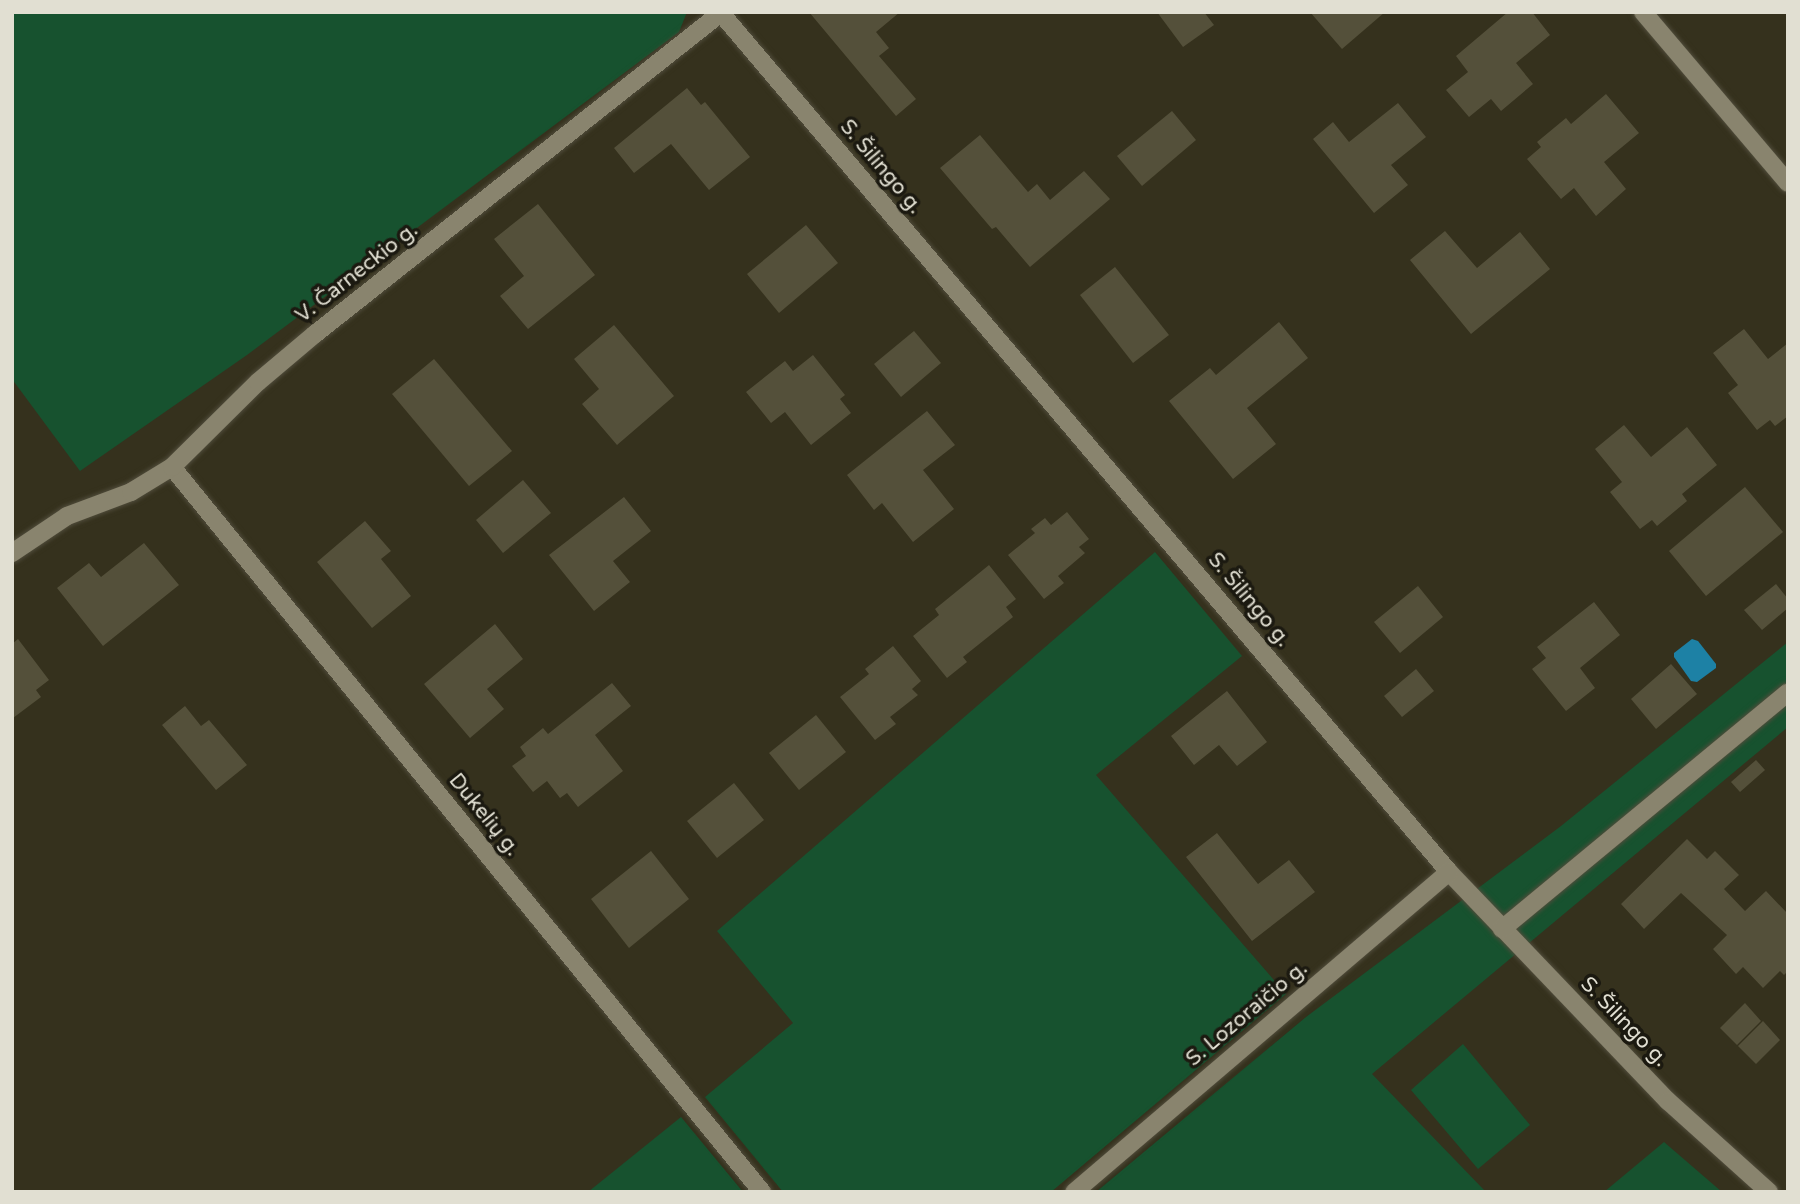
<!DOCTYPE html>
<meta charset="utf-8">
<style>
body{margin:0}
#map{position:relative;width:1800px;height:1204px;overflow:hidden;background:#35311d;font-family:"Varela Round",sans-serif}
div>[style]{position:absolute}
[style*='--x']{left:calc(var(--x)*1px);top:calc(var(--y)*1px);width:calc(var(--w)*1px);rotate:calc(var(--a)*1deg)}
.green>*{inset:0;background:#17522f}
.water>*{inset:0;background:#1d81a5}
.building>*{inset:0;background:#54503a}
.roads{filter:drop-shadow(0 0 2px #504c3b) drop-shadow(0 0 2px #504c3b)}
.street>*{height:18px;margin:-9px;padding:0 9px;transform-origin:9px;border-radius:9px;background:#89846e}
.secondary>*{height:18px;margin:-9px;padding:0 9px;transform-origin:9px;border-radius:9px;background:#89846e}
span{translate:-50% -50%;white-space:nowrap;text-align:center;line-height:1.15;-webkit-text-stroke:7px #1b1910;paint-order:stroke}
.street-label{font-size:21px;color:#e1dfd2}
.frame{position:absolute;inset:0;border:14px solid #e1dfd2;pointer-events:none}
</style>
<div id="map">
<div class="green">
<div style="clip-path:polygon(12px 12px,687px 12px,679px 32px,247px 355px,80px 471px,12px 379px)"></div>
<div style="clip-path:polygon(1155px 552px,1242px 656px,1096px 775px,1286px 994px,1051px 1192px,783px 1192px,705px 1097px,793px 1023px,717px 931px)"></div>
<div style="clip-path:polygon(1788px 642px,1788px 727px,1372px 1074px,1486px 1192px,1096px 1192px,1306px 1017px,1561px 826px)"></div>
<div style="clip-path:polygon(1463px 1044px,1530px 1125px,1478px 1169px,1411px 1090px)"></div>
<div style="clip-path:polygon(681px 1117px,743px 1192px,588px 1192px)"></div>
<div style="clip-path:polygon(1664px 1142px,1722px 1192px,1604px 1192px)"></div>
</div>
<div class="water">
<div style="clip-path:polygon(1692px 639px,1698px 641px,1716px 664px,1716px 668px,1697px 682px,1691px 681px,1674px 657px,1674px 653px)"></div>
</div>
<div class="building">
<div style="clip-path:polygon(809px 12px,900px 12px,876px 32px,889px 48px,879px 56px,916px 99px,896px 116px)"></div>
<div style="clip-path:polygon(1157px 12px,1204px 12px,1214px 25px,1183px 47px)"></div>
<div style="clip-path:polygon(1310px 12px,1385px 12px,1342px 49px)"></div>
<div style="clip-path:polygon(1508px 12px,1532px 12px,1550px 35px,1516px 63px,1533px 84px,1501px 111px,1491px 99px,1469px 117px,1446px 90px,1468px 72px,1456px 56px)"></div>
<div style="clip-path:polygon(687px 88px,701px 105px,705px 102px,750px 157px,709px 190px,671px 144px,634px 173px,614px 148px)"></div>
<div style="clip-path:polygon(1606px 94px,1639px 133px,1604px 162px,1626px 189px,1596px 216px,1574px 188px,1561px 199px,1527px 159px,1541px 147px,1537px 142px,1566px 118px,1571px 124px)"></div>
<div style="clip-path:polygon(1398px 103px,1426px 137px,1391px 165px,1408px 185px,1374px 213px,1313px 139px,1333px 122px,1349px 142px)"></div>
<div style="clip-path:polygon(1172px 111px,1196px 140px,1142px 186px,1117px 156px)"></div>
<div style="clip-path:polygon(980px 135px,1028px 192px,1037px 184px,1050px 200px,1084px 171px,1110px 199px,1030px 267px,996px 227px,992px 229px,940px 168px)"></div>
<div style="clip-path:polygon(538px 204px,595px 275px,528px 329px,500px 296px,524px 276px,494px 239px)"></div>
<div style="clip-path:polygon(806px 225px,838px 263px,779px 313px,747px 274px)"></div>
<div style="clip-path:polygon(1445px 231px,1477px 268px,1520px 232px,1550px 269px,1471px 334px,1410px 260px)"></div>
<div style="clip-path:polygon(1115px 267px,1169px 335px,1133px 363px,1080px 295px)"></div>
<div style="clip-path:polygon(1279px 322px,1308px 358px,1247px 408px,1276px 444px,1233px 479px,1169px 401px,1210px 368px,1216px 375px)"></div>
<div style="clip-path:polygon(614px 325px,674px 396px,617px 445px,582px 404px,599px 389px,574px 359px)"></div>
<div style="clip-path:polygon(1744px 329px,1768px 359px,1788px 343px,1788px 416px,1775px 426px,1770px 420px,1757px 430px,1728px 393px,1738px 385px,1713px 353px)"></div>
<div style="clip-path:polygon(914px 331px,941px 363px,901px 397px,874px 364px)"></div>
<div style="clip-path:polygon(813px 355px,845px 395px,840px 399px,851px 413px,811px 445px,785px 412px,771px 423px,746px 392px,785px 361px,793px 371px)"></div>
<div style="clip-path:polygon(434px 359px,512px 451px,469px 486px,392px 394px)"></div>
<div style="clip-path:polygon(927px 411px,955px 445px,923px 470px,954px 509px,913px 542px,882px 503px,874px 510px,847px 475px)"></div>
<div style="clip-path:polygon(1624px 425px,1651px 457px,1687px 427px,1717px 465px,1682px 494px,1687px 501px,1657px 526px,1652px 520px,1640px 529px,1610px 492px,1622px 482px,1595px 449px)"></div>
<div style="clip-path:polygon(523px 480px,551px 513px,503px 553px,476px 520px)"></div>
<div style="clip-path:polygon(1745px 487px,1783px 532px,1706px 596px,1669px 551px)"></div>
<div style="clip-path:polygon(624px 497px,651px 531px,613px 561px,630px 582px,594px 611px,549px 555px)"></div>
<div style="clip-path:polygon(1067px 512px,1089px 539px,1079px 547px,1085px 553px,1058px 576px,1064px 583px,1044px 599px,1008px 555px,1035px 533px,1031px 529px,1045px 518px,1051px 525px)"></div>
<div style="clip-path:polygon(365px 521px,391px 551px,381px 559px,411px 596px,372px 628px,317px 562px)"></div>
<div style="clip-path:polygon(144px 543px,179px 585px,103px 646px,57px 588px,89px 563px,101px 577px)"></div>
<div style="clip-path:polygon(989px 565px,1016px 599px,1006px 607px,1013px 617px,963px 657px,967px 662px,947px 678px,913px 636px,939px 615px,935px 609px)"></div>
<div style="clip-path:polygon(1776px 584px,1788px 599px,1788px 608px,1762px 630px,1744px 610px)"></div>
<div style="clip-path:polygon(1418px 586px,1443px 617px,1400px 653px,1374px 622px)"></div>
<div style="clip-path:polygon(1594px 602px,1620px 635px,1580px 668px,1595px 688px,1566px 711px,1532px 669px,1546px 658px,1537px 647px)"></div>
<div style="clip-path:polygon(495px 624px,523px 659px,487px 689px,504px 709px,470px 738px,424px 684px)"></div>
<div style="clip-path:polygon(18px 639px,49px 680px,36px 690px,41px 697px,13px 718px,12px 644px)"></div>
<div style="clip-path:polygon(893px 646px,921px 681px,912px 689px,918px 695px,890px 717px,896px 724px,875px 740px,840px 697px,869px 674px,865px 669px)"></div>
<div style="clip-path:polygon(1671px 664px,1697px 694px,1656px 729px,1631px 699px)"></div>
<div style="clip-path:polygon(1416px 669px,1434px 691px,1402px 717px,1384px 696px)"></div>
<div style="clip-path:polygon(612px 683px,631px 706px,595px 735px,623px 771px,578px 807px,567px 793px,560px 798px,547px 781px,533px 792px,512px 766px,526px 756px,520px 747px,543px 728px,548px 734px)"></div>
<div style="clip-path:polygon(1227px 691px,1267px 742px,1237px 766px,1219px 745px,1194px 765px,1171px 736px)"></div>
<div style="clip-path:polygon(185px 706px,201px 726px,209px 720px,247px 765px,216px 790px,162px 725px)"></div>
<div style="clip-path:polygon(816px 715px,846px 752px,799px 790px,769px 753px)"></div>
<div style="clip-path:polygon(1756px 760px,1765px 770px,1740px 792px,1731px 782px)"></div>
<div style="clip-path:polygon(734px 783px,764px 820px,717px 858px,687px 821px)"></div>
<div style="clip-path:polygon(1217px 833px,1258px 884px,1289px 860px,1315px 892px,1252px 941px,1186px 857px)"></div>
<div style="clip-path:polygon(1687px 839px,1707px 859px,1715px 851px,1739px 875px,1724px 889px,1745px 911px,1766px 891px,1788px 914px,1788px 971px,1784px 975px,1780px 971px,1763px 988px,1743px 967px,1736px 974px,1713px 949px,1727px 935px,1681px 893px,1644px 929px,1621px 904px)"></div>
<div style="clip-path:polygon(651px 851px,689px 899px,629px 948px,591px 899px)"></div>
<div style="clip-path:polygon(1745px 1003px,1761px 1021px,1737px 1045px,1720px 1028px)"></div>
<div style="clip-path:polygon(1763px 1021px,1780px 1040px,1756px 1064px,1738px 1046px)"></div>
</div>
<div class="roads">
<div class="street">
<div style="--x:1643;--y:12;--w:224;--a:49.7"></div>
<div style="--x:172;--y:467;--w:935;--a:50.86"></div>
<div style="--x:12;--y:553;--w:66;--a:-33.9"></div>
<div style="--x:67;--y:516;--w:68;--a:-20.6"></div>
<div style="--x:131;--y:492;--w:48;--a:-31.4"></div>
<div style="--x:172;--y:467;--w:121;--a:-44.7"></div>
<div style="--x:258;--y:382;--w:75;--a:-40.1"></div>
<div style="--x:315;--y:334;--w:519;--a:-38.35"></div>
<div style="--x:1449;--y:872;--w:317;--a:46.3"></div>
<div style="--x:1668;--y:1101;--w:136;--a:42"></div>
<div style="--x:1502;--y:929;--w:371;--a:-39.6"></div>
</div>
<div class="secondary">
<div style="--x:720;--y:12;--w:1127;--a:49.71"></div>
<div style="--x:1449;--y:872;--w:493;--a:139.5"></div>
</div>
</div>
<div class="street-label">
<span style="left:881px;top:167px;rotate:50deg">S. Šilingo g.</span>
<span style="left:357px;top:273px;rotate:-38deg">V. Čarneckio g.</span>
<span style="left:1249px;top:600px;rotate:50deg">S. Šilingo g.</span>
<span style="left:484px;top:815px;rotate:51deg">Dukelių g.</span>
<span style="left:1247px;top:1014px;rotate:-40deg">S. Lozoraičio g.</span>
<span style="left:1624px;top:1022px;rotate:46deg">S. Šilingo g.</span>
</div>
<div class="frame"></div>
</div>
